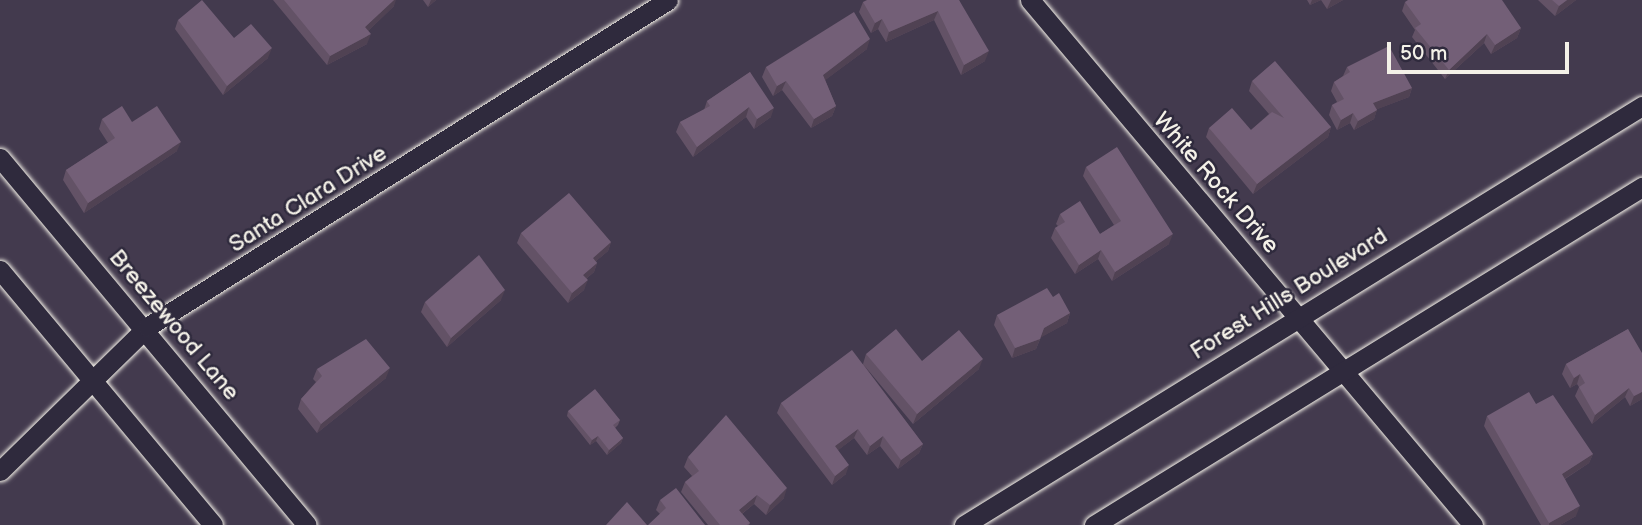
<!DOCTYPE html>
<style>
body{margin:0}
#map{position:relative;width:1642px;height:525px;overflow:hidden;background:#433a4e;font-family:"Balsamiq Sans",sans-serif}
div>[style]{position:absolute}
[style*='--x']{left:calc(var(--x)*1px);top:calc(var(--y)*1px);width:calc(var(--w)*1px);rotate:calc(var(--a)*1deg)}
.roads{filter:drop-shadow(0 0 2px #f4f1e8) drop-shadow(0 0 2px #f4f1e8)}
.street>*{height:19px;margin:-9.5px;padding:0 9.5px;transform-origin:9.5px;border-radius:9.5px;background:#2f2a3d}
.wall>*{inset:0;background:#635266}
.shaded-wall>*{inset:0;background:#504253}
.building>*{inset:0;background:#735f77}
span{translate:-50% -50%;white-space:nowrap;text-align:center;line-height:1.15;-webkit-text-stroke:5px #2f2a3d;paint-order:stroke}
.street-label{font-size:23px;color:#f4f1e8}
.scale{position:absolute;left:1387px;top:42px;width:182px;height:32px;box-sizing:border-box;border:4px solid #f4f1e8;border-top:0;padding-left:9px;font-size:21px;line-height:24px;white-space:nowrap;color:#f4f1e8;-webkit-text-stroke:5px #2f2a3d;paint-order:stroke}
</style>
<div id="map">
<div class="roads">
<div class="street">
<div style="--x:1030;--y:0;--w:687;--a:49.84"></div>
<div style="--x:0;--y:158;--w:478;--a:50.1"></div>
<div style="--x:0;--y:270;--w:332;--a:50.1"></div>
<div style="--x:0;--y:471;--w:206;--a:-44.4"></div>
<div style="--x:147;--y:327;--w:615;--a:-32.11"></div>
<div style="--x:964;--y:525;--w:797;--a:-31.72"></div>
<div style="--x:1094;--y:525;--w:644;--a:-31.67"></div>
</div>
</div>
<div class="wall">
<div style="clip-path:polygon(273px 0,394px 0,394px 6px,368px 31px,367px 44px,327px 65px)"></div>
<div style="clip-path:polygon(423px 0,436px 0,428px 7px)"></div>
<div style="clip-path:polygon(959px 0,985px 61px,961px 75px,934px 20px,886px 42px,878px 29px,871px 33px,859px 12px,863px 2px)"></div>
<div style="clip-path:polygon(1307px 0,1343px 0,1327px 9px,1321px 0,1310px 5px)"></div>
<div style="clip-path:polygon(1538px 0,1576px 0,1555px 16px)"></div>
<div style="clip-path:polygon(1405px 2px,1521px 28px,1517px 38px,1491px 54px,1484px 43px,1445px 79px,1412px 37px,1415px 30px,1402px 11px)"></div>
<div style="clip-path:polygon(178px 20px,234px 38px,268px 58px,223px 95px,175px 29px)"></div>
<div style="clip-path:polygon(867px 49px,825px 80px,836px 106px,832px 116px,811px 128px,782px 90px,773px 96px,762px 77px,766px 67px)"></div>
<div style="clip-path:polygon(1347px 67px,1412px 88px,1409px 97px,1377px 109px,1374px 119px,1354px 130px,1350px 123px,1337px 130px,1329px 115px,1332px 105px,1337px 102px,1331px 91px,1334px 82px,1343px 76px)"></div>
<div style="clip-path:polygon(750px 72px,771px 117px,754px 129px,746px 117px,693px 157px,676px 132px,680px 122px,704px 110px,707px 101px)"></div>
<div style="clip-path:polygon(1252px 81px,1331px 127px,1328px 137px,1253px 194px,1206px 137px,1209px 128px,1251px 130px,1269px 114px,1249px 91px)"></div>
<div style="clip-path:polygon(102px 119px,132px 122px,177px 151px,84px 213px,63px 180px,66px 170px,108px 143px,99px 129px)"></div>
<div style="clip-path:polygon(1086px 167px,1169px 244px,1112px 281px,1098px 259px,1075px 274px,1051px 238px,1055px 228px,1058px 226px,1056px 224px,1060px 214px,1100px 234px,1114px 225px,1083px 176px)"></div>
<div style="clip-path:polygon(521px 233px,611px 242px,608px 251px,596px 261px,597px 263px,594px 272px,586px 279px,584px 290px,568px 303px,517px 243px)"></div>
<div style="clip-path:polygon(1053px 297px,1070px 313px,1067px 323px,1041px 337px,1036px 349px,1012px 358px,994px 325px,997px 315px)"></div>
<div style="clip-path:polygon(501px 300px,447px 347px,421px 312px,425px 302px)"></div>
<div style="clip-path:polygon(1628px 329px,1642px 399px,1630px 406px,1625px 397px,1592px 424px,1575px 396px,1579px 387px,1577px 384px,1570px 388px,1562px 374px,1566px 364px)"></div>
<div style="clip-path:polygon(866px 354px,979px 369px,913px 424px,863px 364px,923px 444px,919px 453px,898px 469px,880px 446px,867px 455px,854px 438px,838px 450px,846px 474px,832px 485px,777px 413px,781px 403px,863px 364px)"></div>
<div style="clip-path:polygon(317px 369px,386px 378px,317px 433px,298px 409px,301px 399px,316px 382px,313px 379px)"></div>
<div style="clip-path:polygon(1536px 404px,1593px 454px,1589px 463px,1565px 479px,1576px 516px,1560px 525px,1541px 525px,1484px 426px,1487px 416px)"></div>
<div style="clip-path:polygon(568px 411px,620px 420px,618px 425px,615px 428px,623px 438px,621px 443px,607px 455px,596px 441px,590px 445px,567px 416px)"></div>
<div style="clip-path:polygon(688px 457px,784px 498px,766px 515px,754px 504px,742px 514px,750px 523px,749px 525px,708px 525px,681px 492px,685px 482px,692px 476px,684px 467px)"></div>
<div style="clip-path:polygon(660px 500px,705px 525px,660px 514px,656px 510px)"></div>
</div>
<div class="shaded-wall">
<div style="clip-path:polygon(394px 0,396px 0,394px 6px,362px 37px,365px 27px)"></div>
<div style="clip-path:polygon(431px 0,436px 0,428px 7px)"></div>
<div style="clip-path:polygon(1312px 0,1321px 0,1310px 5px)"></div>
<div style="clip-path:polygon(1331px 0,1343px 0,1327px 9px)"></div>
<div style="clip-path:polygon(1567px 0,1576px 0,1555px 16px,1559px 6px)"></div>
<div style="clip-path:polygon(938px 11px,934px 20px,886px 42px,889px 32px)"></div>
<div style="clip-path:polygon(882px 19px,878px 29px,871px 33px,875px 23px)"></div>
<div style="clip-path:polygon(1521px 28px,1517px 38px,1491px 54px,1495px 45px)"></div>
<div style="clip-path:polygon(371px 34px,367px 44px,327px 65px,330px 56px)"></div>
<div style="clip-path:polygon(1487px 34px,1484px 43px,1445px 79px,1449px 70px)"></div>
<div style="clip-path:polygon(870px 39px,867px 49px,820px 84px,823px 75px)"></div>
<div style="clip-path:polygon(272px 48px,268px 58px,223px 95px,227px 86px)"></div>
<div style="clip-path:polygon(989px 51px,985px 61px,961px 75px,964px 65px)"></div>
<div style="clip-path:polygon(786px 81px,782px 90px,773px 96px,777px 86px)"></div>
<div style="clip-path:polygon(1412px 88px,1409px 97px,1370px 112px,1373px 103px)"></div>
<div style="clip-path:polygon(836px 106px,832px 116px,811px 128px,814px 119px)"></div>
<div style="clip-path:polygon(749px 107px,746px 117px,693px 157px,697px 147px)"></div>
<div style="clip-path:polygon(774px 108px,771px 117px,754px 129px,757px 119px)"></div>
<div style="clip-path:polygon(1377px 110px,1374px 119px,1354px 130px,1358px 121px)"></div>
<div style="clip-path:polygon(1353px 113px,1350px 123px,1337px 130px,1341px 120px)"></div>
<div style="clip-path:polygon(1331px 127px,1328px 137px,1253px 194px,1257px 184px)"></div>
<div style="clip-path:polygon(181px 142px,177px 151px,84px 213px,88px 203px)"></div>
<div style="clip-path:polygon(1173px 234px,1169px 244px,1112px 281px,1115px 272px)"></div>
<div style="clip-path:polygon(611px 242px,608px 251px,589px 267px,593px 258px)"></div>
<div style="clip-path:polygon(1101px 250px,1098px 259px,1075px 274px,1079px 265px)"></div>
<div style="clip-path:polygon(597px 263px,594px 272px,580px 284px,583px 275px)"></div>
<div style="clip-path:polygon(588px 280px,584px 290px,568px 303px,572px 293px)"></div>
<div style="clip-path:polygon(505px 290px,501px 300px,447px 347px,451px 338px)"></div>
<div style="clip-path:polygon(1070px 313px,1067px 323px,1040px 338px,1044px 328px)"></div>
<div style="clip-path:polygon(1040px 339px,1036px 349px,1012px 358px,1015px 348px)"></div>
<div style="clip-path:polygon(983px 359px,979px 369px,913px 424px,917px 414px)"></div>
<div style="clip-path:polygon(390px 368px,386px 378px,317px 433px,321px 424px)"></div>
<div style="clip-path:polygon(1580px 374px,1577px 384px,1570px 388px,1574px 378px)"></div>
<div style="clip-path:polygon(1629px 388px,1625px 397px,1592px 424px,1595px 415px)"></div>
<div style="clip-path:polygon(1642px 392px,1642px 399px,1630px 406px,1634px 396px)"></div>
<div style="clip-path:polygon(858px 429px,854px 438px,832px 455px,835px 446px)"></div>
<div style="clip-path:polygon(598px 436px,596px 441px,590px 445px,592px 440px)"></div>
<div style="clip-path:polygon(883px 436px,880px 446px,867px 455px,870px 446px)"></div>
<div style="clip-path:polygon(623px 438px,621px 443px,607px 455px,609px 450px)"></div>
<div style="clip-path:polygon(923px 444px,919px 453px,898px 469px,901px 460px)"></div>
<div style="clip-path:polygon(1593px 454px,1589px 463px,1558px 483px,1562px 474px)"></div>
<div style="clip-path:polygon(849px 465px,846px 474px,832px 485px,835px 476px)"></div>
<div style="clip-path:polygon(787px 488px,784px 498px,766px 515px,770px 505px)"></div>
<div style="clip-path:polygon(757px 495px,754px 504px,735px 519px,739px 510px)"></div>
<div style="clip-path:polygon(1580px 506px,1576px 516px,1560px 525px,1549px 525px,1549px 523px)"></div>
</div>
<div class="building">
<div style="clip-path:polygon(202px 0,234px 38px,251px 24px,272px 48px,227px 86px,178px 20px)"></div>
<div style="clip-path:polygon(284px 0,394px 0,365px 27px,371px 34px,330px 56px)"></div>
<div style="clip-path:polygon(867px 0,959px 0,989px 51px,964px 65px,938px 11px,889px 32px,882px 19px,875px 23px,863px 2px)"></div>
<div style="clip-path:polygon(1408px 0,1502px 0,1521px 28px,1495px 45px,1487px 34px,1449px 70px,1415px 28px,1421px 24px,1405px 2px)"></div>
<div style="clip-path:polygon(1552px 0,1567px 0,1559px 6px)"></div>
<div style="clip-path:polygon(854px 12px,870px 39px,823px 75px,836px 106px,814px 119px,786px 81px,777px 86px,766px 67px)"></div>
<div style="clip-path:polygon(1389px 46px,1412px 88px,1373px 103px,1377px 110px,1358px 121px,1353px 113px,1341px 120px,1332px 105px,1344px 99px,1334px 82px,1350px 72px,1347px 67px)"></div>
<div style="clip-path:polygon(1275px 61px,1331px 127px,1257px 184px,1209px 128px,1232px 108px,1251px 130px,1272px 112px,1284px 118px,1252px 81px)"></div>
<div style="clip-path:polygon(750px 72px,774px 108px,757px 119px,749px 107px,697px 147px,680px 122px,710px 106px,707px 101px)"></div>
<div style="clip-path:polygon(122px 106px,132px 122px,157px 106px,181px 142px,88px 203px,66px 170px,115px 138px,102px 119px)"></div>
<div style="clip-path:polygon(1117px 147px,1173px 234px,1115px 272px,1101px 250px,1079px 265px,1055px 228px,1065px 222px,1060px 214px,1080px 201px,1100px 234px,1121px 221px,1086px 167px)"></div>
<div style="clip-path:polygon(569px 193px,611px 242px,593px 258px,597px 263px,583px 275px,588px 280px,572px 293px,521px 233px)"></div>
<div style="clip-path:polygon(479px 255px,505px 290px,451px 338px,425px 302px)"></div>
<div style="clip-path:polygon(1047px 288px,1053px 297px,1059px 293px,1070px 313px,1044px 328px,1040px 339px,1015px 348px,997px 315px)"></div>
<div style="clip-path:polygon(896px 329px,922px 361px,959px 330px,983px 359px,917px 414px,866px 354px)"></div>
<div style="clip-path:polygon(1628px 329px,1642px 353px,1642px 392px,1634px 396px,1629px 388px,1595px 415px,1579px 387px,1585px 383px,1580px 374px,1574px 378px,1566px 364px)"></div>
<div style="clip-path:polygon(366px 339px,390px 368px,321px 424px,301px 399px,322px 376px,317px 369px)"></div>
<div style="clip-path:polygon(852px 350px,923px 444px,901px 460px,883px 436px,870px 446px,858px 429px,835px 446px,849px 465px,835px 476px,781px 403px)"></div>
<div style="clip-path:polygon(595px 389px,620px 420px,613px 425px,623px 438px,609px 450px,598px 436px,592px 440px,568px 411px)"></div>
<div style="clip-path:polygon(1529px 392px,1536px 404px,1553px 395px,1593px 454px,1562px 474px,1580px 506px,1549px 523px,1487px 416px)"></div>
<div style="clip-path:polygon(726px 415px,787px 488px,770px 505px,757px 495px,739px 510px,750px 523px,747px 525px,720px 525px,685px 482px,699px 471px,688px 457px)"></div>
<div style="clip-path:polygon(676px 488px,705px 525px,648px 525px,666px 508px,660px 500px)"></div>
<div style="clip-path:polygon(627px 502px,647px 525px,606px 525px)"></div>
</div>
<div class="street-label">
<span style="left:1216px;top:183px;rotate:49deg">White Rock Drive</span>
<span style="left:308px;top:199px;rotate:-32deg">Santa Clara Drive</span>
<span style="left:1289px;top:294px;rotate:-32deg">Forest Hills Boulevard</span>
<span style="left:174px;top:325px;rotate:50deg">Breezewood Lane</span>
</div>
<div class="scale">50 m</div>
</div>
